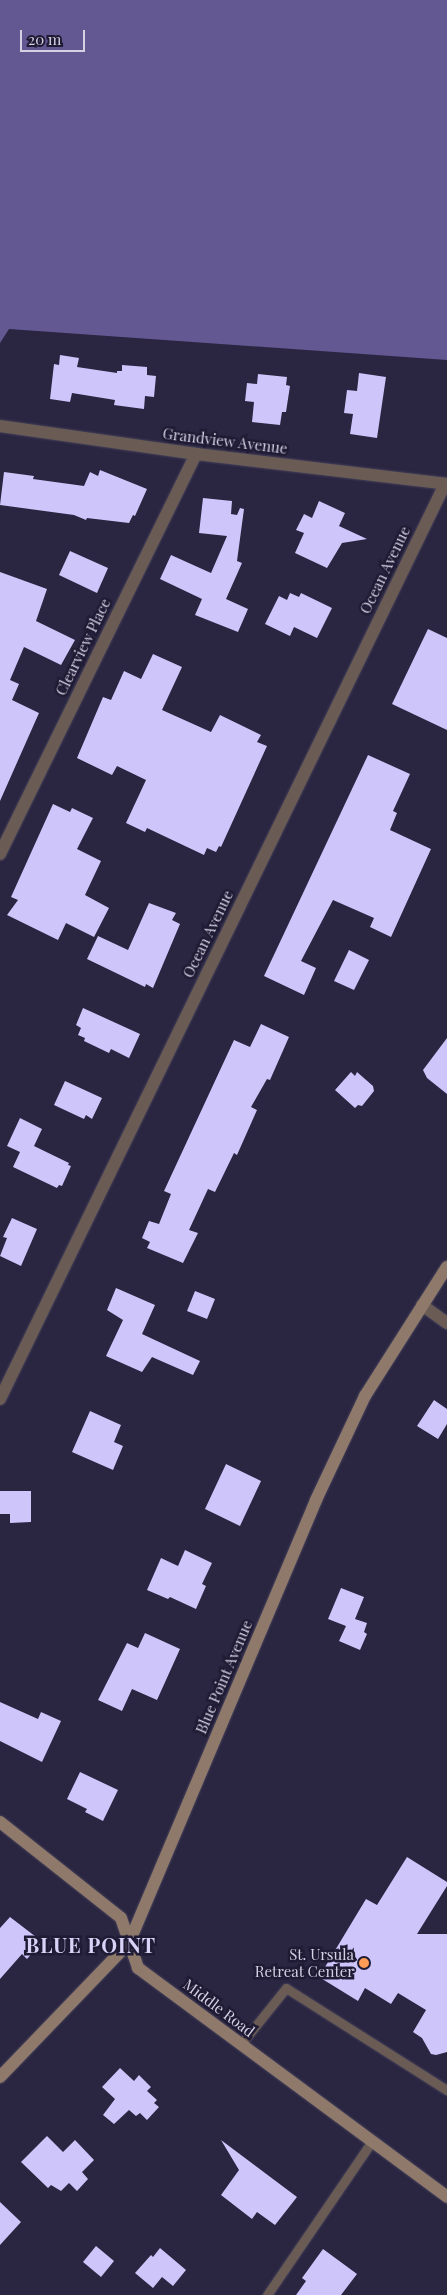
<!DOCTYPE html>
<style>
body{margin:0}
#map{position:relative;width:447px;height:2295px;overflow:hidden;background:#2a2540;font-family:"Playfair Display",serif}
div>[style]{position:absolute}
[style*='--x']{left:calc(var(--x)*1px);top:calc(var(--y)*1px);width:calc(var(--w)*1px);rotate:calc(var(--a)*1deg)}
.water>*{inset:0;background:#645893}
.building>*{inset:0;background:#cec6fb}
.roads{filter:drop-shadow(0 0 1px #45415a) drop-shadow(0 0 1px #45415a)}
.lane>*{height:9px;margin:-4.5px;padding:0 4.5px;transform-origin:4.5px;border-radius:4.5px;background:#6a5c54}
.street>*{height:12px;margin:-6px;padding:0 6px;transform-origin:6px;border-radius:6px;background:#6a5c54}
.secondary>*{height:12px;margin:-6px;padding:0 6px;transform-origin:6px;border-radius:6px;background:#8e796b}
.dots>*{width:14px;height:14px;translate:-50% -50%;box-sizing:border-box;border:2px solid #201b35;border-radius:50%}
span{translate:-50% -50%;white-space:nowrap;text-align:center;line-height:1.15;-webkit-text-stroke:5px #201b35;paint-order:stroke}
.street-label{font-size:15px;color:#d4d1e3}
.poi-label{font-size:15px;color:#d4d1e3}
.right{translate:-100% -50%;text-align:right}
.district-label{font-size:20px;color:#d8d3f7;font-weight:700;letter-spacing:1px}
.scale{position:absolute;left:20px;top:30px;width:65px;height:22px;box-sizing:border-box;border:2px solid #d4d1e3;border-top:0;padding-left:6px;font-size:15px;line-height:18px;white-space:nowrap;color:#d4d1e3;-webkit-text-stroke:4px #201b35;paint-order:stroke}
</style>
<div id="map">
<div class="water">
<div style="clip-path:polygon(0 0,447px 0,447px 360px,9px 329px,0 343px)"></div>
</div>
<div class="building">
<div style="clip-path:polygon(60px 355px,79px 358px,77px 367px,117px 373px,117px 371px,122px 371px,122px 365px,147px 367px,147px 375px,156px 376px,154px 397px,145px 396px,144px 409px,114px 405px,115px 400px,72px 393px,70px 402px,50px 399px,54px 364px,59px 365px)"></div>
<div style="clip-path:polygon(359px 373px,386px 377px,377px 438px,350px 434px,353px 414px,344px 413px,347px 390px,357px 391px)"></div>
<div style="clip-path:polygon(258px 374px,287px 377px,286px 385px,290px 386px,286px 412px,282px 412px,280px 425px,252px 422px,254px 402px,245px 401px,247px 383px,257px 384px)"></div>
<div style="clip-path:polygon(100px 470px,147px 489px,135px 516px,133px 515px,129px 523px,87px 518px,86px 520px,74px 515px,0 505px,4px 472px,34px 476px,33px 479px,84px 486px,90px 472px,98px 476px)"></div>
<div style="clip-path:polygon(203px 498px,232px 501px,231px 514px,237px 515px,240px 508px,244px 509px,237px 561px,242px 563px,226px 599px,248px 609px,238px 632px,195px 615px,202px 599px,160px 579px,171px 555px,211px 573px,227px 536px,199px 533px)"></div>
<div style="clip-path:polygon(319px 501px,345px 513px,339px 526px,367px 539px,342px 543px,327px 568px,295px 553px,304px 533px,296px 530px,304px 514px,312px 518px)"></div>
<div style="clip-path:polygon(70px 551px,108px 568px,97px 593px,59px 575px)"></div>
<div style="clip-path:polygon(0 572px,47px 589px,36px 621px,75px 640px,61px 665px,24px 647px,10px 680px,19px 684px,12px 700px,39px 713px,0 801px)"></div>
<div style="clip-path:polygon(290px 593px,299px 597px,301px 593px,332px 608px,317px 638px,294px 627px,290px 636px,265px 624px,279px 596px,287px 600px)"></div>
<div style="clip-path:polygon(428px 629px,447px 638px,447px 730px,392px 704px)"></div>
<div style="clip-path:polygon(153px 654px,182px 667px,162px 710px,211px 732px,220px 715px,261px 735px,257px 742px,267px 746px,221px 847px,219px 846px,216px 852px,207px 848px,204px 855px,147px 828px,145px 832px,126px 823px,146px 780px,117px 766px,112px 775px,77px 758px,103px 697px,111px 700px,124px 671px,141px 679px)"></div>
<div style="clip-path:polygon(368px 755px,410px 774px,393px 811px,397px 813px,390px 830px,431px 849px,391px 937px,370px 927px,374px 918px,333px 900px,301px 961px,316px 968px,304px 995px,264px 976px)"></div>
<div style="clip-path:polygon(53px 804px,70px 812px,72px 808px,93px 818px,77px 849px,101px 861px,85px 895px,109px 908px,94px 937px,66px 923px,58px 940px,7px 915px,18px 900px,11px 897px)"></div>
<div style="clip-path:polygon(149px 903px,176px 913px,172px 920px,180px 924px,153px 988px,146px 984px,145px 987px,87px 959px,98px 936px,128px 950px)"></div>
<div style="clip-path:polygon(349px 950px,369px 960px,354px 990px,334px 981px)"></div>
<div style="clip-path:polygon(83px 1008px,140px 1034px,129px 1058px,111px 1049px,109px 1053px,84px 1041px,85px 1038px,78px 1035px,81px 1028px,76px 1025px)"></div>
<div style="clip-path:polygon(261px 1024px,289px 1037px,270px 1080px,267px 1079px,251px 1107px,257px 1110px,237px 1155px,234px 1153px,215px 1192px,208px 1189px,189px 1230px,198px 1233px,183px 1263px,147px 1248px,150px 1242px,142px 1238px,149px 1221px,159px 1224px,171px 1194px,164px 1191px,234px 1040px,250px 1047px)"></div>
<div style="clip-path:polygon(447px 1038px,447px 1094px,427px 1078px,423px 1070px)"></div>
<div style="clip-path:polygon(351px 1072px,355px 1076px,357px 1072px,373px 1086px,374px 1091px,362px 1106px,358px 1105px,355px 1108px,335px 1090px)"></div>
<div style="clip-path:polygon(65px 1081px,102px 1098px,92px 1119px,86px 1115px,84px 1119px,54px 1105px)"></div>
<div style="clip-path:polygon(20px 1118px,42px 1129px,34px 1146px,69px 1163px,68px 1165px,71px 1166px,62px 1186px,59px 1185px,57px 1188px,13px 1167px,20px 1152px,7px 1146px)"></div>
<div style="clip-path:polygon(12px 1218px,37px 1229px,21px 1266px,0 1256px,7px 1238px,3px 1237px)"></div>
<div style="clip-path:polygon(116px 1288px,155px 1305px,142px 1334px,200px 1361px,193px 1375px,152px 1357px,142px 1372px,106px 1356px,123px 1320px,107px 1310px)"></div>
<div style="clip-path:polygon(195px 1291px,215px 1299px,207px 1319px,187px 1311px)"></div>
<div style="clip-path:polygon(434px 1400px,447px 1409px,447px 1424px,438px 1439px,417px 1426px)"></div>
<div style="clip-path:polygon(90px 1411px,121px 1425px,114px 1442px,123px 1446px,113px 1470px,72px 1452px)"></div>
<div style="clip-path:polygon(226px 1464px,261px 1481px,240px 1526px,205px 1509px)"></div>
<div style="clip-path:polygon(0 1491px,31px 1491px,31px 1522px,10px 1523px,10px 1514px,0 1514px)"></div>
<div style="clip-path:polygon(185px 1550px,212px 1563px,202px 1584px,206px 1586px,196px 1609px,170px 1597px,168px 1599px,147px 1590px,161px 1558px,178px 1566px)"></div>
<div style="clip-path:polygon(341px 1588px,364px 1597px,355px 1619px,367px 1623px,364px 1632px,367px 1634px,360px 1650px,339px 1641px,346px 1626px,328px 1619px)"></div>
<div style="clip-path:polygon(145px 1633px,180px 1649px,157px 1700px,132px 1689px,122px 1711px,98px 1700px,127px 1643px,138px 1648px)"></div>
<div style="clip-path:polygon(0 1702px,38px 1719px,41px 1712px,61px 1721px,42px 1762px,0 1741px)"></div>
<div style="clip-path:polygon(80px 1772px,118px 1790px,103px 1821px,85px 1812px,87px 1809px,67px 1799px)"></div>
<div style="clip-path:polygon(407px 1857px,447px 1882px,447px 1886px,417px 1934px,447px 1934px,447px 2052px,436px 2055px,431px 2054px,422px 2038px,413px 2032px,426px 2010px,398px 1993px,391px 2004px,365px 1988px,358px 2001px,319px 1977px,366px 1899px,377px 1905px)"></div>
<div style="clip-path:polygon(10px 1917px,40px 1940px,38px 1943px,40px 1944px,27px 1959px,22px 1954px,0 1979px,0 1928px)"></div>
<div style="clip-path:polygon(120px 2068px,134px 2081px,139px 2075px,151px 2087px,147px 2091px,157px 2100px,154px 2103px,159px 2107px,147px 2120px,140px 2113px,136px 2116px,129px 2110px,114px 2124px,103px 2115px,115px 2099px,102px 2087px)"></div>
<div style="clip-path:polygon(47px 2136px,63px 2152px,75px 2140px,94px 2160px,82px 2172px,88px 2179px,77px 2191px,69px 2183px,61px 2191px,51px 2185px,48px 2188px,21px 2162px)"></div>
<div style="clip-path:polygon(221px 2140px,297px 2197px,275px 2225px,257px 2212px,252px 2219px,221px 2195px,239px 2170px)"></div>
<div style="clip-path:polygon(0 2202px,21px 2222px,0 2245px)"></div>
<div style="clip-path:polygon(96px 2246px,114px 2261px,101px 2277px,83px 2262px)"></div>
<div style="clip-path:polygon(160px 2248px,186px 2270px,173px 2286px,162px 2277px,153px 2288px,135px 2273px,151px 2255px,153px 2257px)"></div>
<div style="clip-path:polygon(323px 2249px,357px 2274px,341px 2295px,296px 2295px,306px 2281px,302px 2278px)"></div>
</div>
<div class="roads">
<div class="lane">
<div style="--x:241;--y:2044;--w:72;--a:-51.2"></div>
<div style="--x:286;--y:1988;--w:191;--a:32.4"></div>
<div style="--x:267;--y:2295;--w:186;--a:-55.7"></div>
</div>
<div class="street">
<div style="--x:0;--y:426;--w:198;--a:8.1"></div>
<div style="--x:196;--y:454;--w:253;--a:6.8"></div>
<div style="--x:0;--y:854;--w:445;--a:-63.9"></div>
<div style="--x:422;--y:1305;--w:31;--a:36"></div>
<div style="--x:0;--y:1399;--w:1017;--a:-64.06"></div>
</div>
<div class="secondary">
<div style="--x:0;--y:1822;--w:154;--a:38.4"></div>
<div style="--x:121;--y:1918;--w:53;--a:71.2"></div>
<div style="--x:138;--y:1968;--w:385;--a:36.5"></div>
<div style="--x:0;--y:2077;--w:186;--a:-46.1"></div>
<div style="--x:129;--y:1943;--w:481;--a:-67.1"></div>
<div style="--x:316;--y:1500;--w:115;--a:-64.8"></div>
<div style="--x:365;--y:1396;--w:153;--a:-57.6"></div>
</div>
</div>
<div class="dots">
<div style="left:364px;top:1963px;background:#fd9c56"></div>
</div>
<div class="street-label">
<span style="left:225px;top:441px;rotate:7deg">Grandview Avenue</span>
<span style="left:385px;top:570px;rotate:-64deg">Ocean Avenue</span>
<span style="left:83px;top:647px;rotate:-64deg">Clearview Place</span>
<span style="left:208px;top:934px;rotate:-64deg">Ocean Avenue</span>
<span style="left:224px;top:1677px;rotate:-67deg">Blue Point Avenue</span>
<span style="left:219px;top:2008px;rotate:37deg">Middle Road</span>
</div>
<div class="poi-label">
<span class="right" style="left:354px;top:1963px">St. Ursula<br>Retreat Center</span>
</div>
<div class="district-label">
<span style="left:91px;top:1944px">BLUE POINT</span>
</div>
<div class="scale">20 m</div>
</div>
